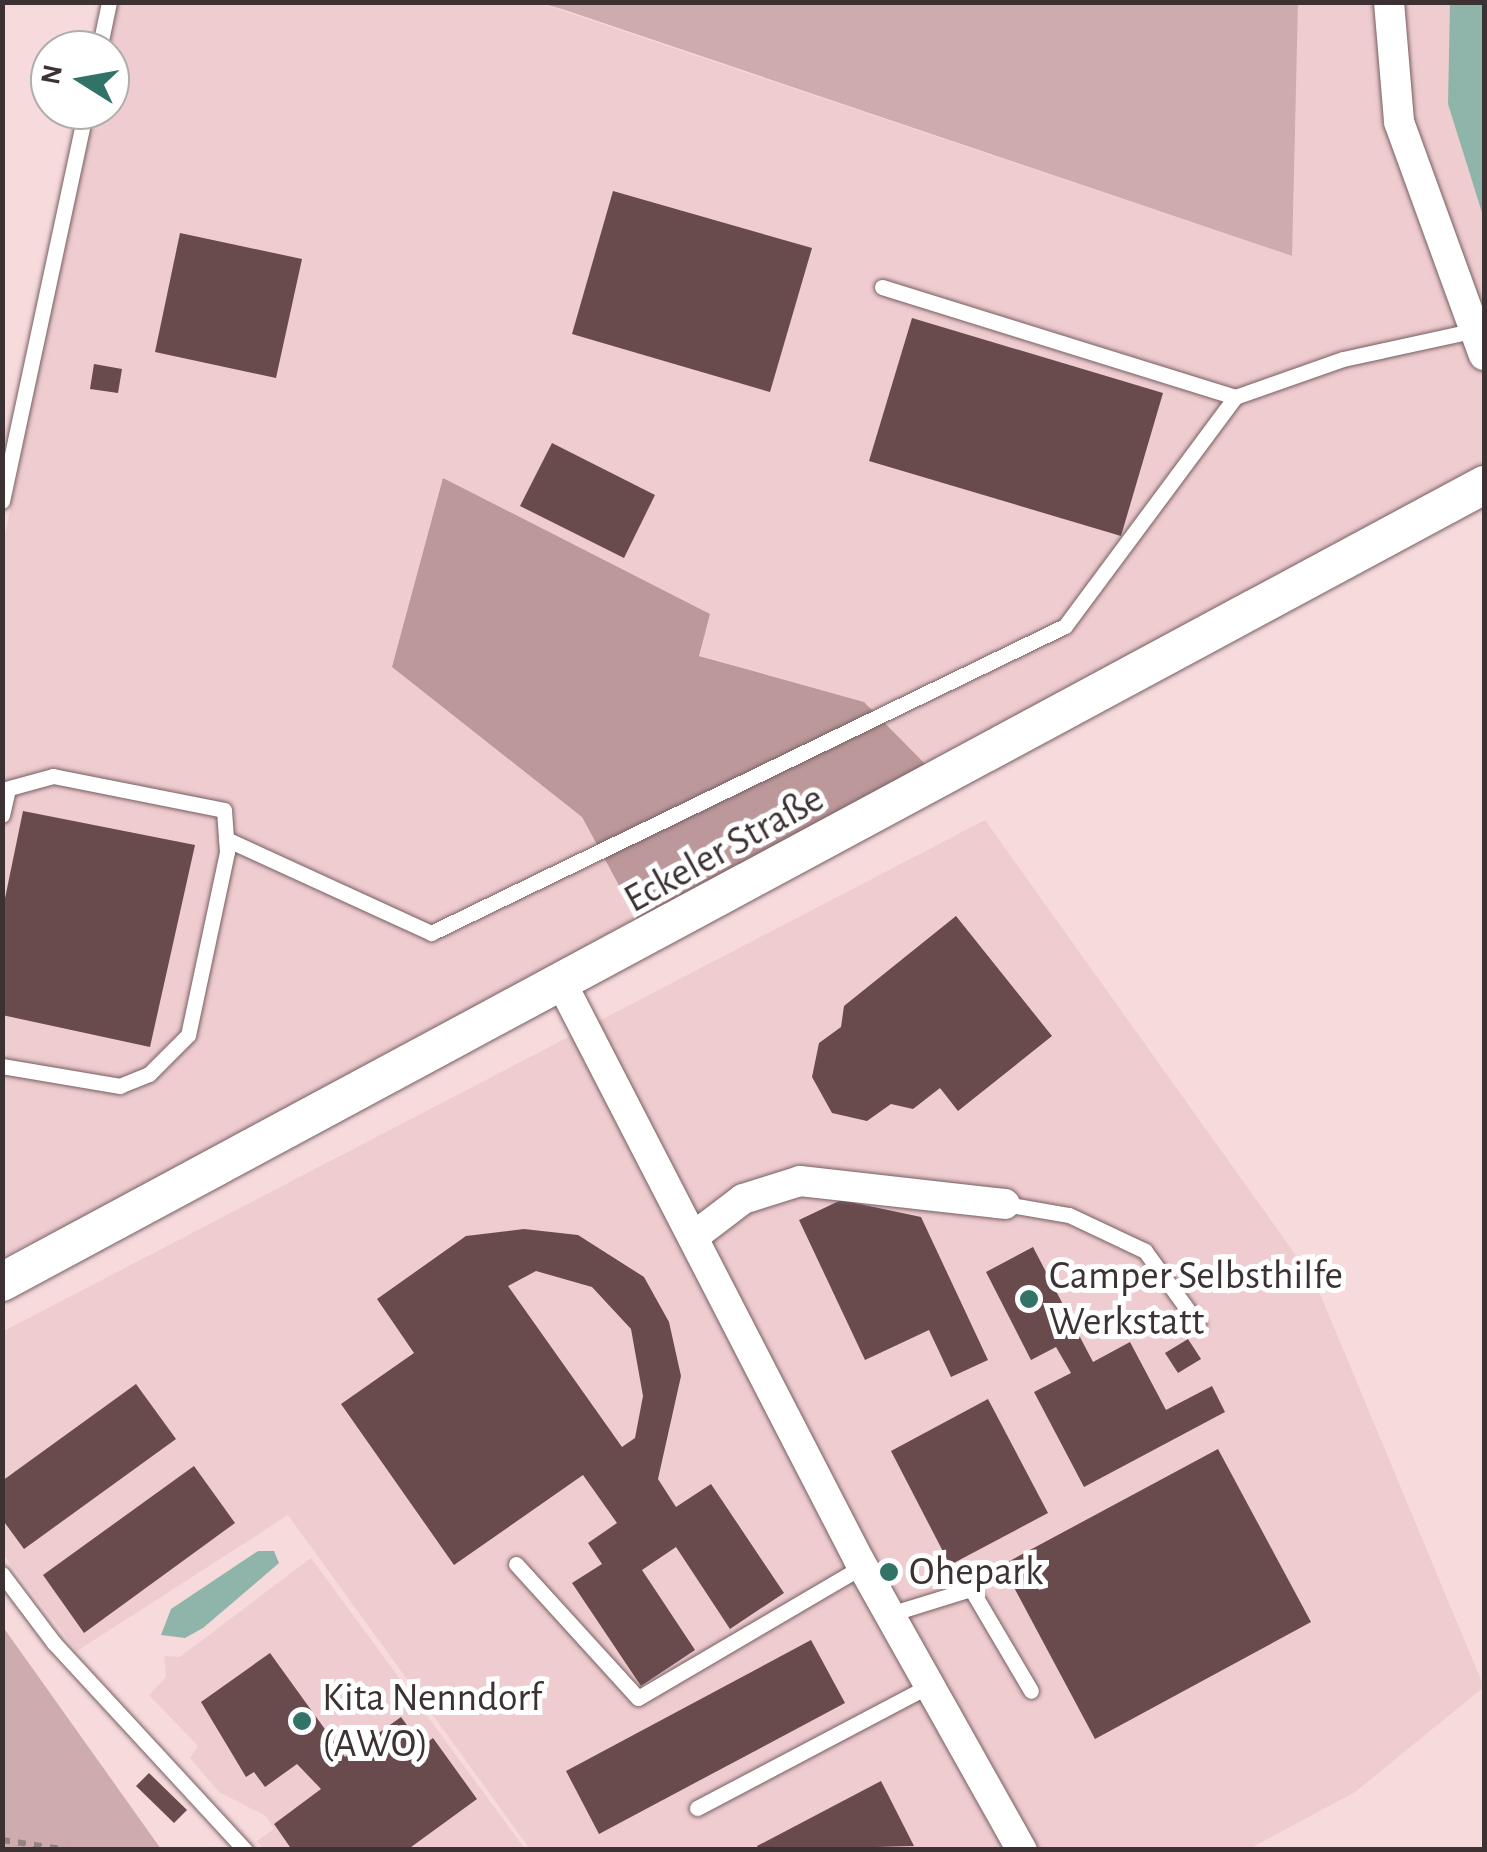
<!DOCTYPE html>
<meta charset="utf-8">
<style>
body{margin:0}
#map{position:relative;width:1487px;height:1852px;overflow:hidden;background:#f6dadc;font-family:"Alegreya Sans",sans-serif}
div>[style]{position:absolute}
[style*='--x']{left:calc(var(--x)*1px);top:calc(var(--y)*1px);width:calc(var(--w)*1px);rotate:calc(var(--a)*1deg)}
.built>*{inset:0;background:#efcccf}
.green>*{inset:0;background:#cdabae}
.forest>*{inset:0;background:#bc989b}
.water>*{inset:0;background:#8fb5ab}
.building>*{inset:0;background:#694a4d}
.path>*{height:6px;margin-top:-3px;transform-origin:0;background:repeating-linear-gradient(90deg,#958283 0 8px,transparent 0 16px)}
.roads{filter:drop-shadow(0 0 2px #765f61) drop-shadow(0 0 2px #765f61)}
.service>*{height:15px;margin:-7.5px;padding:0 7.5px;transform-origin:7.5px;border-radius:7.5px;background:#fff}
.minor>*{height:30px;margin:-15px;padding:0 15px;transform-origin:15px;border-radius:15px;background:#fff}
.tertiary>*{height:38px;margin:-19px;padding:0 19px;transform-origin:19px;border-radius:19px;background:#fff}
.dots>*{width:28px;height:28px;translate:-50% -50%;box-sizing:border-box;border:5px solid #fff;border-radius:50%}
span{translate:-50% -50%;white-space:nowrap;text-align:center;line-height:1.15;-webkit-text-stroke:10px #fff;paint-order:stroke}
.street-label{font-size:40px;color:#3d3233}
.poi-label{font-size:40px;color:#3d3233}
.left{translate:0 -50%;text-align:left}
.frame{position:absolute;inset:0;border:5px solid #3d3233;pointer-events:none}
.north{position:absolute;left:30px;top:30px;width:100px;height:100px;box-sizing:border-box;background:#fff;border:2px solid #b1adad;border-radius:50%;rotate:281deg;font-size:28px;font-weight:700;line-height:40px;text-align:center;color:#3d3233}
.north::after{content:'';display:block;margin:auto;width:35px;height:45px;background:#317467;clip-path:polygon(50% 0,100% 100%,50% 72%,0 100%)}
</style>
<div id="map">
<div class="built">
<div style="clip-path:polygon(114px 3px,540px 3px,1291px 256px,1298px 3px,1484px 3px,1484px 485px,942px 781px,864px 702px,698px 655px,709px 614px,392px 667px,582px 817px,649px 941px,3px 1256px,3px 544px,92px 110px,110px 110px,104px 50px)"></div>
<div style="clip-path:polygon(985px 820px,1315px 1282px,1484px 1687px,1355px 1792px,1249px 1849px,530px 1849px,288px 1515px,77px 1651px,3px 1554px,2px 1332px)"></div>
<div style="clip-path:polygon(311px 1558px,525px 1849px,263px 1849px,257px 1841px,274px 1829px,266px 1816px,219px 1792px,190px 1758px,198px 1746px,149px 1695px,166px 1677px,164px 1656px,180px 1657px)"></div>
</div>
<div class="green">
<div style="clip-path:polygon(540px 3px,1298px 3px,1292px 256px,562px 9px)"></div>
<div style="clip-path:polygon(2px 1627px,3px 1627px,161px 1849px,3px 1849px)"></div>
</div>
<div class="forest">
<div style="clip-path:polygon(443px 478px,710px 614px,699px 656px,864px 702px,942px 781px,649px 941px,582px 817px,392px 667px)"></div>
</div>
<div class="water">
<div style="clip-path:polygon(1450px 3px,1484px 3px,1484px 219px,1448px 104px)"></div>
<div style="clip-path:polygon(258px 1551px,274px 1551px,279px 1563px,203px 1628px,185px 1638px,161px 1635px,171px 1609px)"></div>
</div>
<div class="building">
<div style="clip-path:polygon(613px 191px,812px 248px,770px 392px,572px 334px)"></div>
<div style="clip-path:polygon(180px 233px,302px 259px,276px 378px,155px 352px)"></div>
<div style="clip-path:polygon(912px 318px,1163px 393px,1121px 536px,869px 461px)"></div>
<div style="clip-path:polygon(94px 364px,122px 369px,118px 393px,90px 389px)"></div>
<div style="clip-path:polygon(552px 443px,655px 495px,624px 558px,520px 506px)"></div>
<div style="clip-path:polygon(23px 811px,195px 845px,150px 1047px,2px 1015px,2px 913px)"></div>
<div style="clip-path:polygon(956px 916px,1052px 1036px,958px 1111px,940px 1088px,913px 1109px,891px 1104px,867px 1121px,832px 1113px,812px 1077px,819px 1043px,841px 1027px,844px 1006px)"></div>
<div style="clip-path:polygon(841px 1200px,921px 1217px,988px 1360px,951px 1377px,929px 1330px,865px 1360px,799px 1220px)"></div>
<div style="clip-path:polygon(evenodd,524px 1229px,578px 1235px,644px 1277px,669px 1322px,681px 1376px,658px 1479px,676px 1507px,711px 1484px,784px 1593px,730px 1629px,676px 1547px,642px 1570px,695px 1650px,641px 1686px,572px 1583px,602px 1564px,588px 1543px,617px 1523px,583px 1475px,454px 1565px,341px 1404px,414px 1353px,377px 1299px,466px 1236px,524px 1229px,536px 1271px,592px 1287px,631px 1329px,643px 1396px,635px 1438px,622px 1447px,508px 1286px,536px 1271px)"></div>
<div style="clip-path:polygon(1033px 1247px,1093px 1362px,1130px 1342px,1166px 1410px,1212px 1386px,1225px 1412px,1084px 1487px,1034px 1392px,1071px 1373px,1056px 1347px,1031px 1360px,986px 1272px)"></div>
<div style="clip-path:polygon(1188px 1339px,1201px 1359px,1178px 1373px,1165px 1353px)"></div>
<div style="clip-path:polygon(136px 1384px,176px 1439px,24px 1549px,2px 1519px,2px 1481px)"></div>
<div style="clip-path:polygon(988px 1399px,1048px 1513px,950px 1565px,891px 1451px)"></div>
<div style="clip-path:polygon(1218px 1449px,1311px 1622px,1095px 1739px,1002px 1565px)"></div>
<div style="clip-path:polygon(194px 1466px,235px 1523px,84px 1633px,43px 1575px)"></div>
<div style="clip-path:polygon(811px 1640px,845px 1703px,599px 1834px,566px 1771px)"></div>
<div style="clip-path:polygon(270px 1653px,345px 1757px,401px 1717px,422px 1746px,433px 1738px,477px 1799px,407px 1850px,292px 1850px,274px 1824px,321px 1789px,297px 1764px,265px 1787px,254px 1772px,246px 1777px,201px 1702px)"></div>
<div style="clip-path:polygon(149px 1773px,187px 1810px,174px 1823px,136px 1786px)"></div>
<div style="clip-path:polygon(881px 1781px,914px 1846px,759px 1850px,757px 1846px)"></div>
</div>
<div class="path">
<div style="--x:2;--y:1840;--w:67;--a:8.6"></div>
</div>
<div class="roads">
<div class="service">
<div style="--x:99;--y:50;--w:49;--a:-78.2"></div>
<div style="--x:882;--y:287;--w:370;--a:17.3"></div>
<div style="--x:1235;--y:397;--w:114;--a:-19.4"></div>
<div style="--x:1343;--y:359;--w:131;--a:-12.3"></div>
<div style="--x:2;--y:501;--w:400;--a:-77.9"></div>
<div style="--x:2;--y:790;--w:53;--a:-15.4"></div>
<div style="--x:53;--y:776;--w:174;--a:11.2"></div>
<div style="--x:224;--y:810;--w:42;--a:85.9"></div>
<div style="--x:227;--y:852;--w:187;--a:102"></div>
<div style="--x:188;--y:1035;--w:55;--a:135"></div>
<div style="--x:149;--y:1074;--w:31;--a:158"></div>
<div style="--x:120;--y:1086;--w:120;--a:-170.4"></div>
<div style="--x:2;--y:815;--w:26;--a:-77"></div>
<div style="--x:226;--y:839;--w:226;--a:24.6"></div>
<div style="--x:431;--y:933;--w:704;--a:-25.84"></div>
<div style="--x:1065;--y:626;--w:285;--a:-53.4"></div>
<div style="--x:1005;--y:1204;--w:65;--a:9.8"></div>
<div style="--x:1069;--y:1215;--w:84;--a:25.3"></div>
<div style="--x:1145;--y:1251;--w:90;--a:54"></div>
<div style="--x:516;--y:1564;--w:181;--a:47.7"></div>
<div style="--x:638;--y:1698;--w:261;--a:-30.4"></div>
<div style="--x:2;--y:1574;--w:86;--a:53"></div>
<div style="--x:54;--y:1643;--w:282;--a:47.3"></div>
<div style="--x:890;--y:1614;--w:85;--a:-17.2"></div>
<div style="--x:971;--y:1589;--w:118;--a:59.5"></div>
<div style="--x:697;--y:1808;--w:263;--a:-27.8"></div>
</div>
<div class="minor">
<div style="--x:1389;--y:2;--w:120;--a:85.2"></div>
<div style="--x:1399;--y:122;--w:248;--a:70"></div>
<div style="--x:564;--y:988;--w:644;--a:62.72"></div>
<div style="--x:859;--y:1560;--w:333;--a:60.7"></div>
<div style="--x:693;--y:1237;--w:63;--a:-37.2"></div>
<div style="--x:743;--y:1199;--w:60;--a:-17.5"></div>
<div style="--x:800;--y:1181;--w:206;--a:6.4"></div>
</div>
<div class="tertiary">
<div style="--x:2;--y:1282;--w:1683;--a:-28.27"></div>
</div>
</div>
<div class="dots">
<div style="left:1029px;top:1299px;background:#317467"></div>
<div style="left:889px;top:1572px;background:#317467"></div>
<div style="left:302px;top:1721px;background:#317467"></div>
</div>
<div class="street-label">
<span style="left:724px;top:849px;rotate:-29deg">Eckeler Straße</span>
</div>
<div class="poi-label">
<span class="left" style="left:1049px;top:1299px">Camper Selbsthilfe<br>Werkstatt</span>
<span class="left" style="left:909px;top:1572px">Ohepark</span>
<span class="left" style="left:322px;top:1721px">Kita Nenndorf<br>(AWO)</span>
</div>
<div class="frame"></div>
<div class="north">N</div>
</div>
